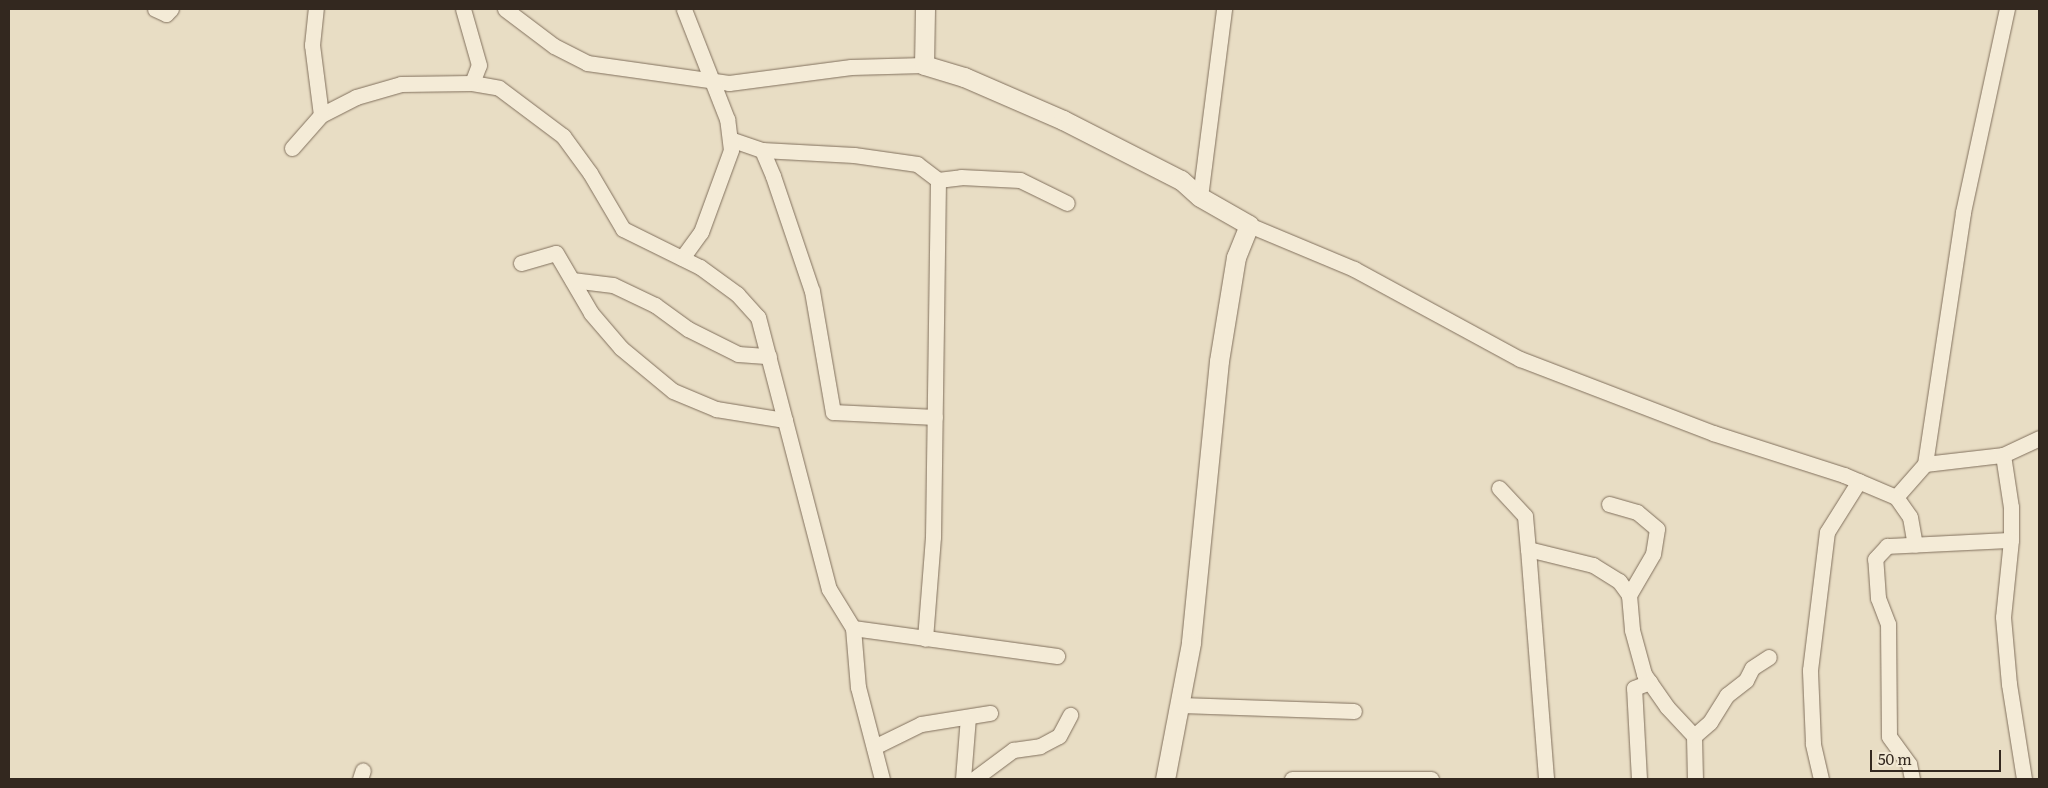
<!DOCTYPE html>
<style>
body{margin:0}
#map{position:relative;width:2048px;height:788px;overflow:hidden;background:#e8ddc4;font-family:Literata,serif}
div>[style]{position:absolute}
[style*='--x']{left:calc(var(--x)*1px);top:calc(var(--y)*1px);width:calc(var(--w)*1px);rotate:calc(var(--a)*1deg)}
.roads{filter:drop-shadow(0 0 1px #81705d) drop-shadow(0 0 1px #81705d)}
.minor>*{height:15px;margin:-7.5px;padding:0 7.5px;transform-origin:7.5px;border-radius:7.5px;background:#f4ebd7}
.tertiary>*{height:19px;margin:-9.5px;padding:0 9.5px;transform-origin:9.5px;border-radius:9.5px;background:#f4ebd7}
span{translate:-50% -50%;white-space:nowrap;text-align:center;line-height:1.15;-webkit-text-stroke:4.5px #f1e8d3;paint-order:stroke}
.frame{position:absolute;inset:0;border:10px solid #33281f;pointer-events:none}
.scale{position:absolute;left:1870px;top:750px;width:131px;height:22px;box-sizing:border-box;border:2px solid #33281f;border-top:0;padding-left:6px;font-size:15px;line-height:18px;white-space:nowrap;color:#33281f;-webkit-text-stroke:4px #f1e8d3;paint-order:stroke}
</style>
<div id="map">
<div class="roads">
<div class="minor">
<div style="--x:155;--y:9;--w:12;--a:24"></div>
<div style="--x:166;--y:14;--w:7;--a:-45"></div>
<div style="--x:505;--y:9;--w:61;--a:37.1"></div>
<div style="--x:554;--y:46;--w:37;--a:27"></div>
<div style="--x:587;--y:63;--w:143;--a:8"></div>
<div style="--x:729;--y:83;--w:123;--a:-7.5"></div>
<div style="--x:851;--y:67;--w:73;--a:-1.6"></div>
<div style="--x:472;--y:83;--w:27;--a:10"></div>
<div style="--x:499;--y:88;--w:80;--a:36.9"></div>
<div style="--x:563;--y:136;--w:46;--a:53.9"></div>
<div style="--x:590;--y:173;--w:65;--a:59.5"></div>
<div style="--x:623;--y:229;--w:86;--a:26.3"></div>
<div style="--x:700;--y:267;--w:46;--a:36.1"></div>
<div style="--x:737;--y:294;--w:31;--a:48"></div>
<div style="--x:758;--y:317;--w:281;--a:75.4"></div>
<div style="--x:829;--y:589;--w:46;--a:58.4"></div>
<div style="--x:853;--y:628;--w:206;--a:7.8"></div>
<div style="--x:321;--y:115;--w:39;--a:-27"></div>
<div style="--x:356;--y:97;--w:47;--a:-16.1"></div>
<div style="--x:401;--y:84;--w:71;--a:-0.8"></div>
<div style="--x:472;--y:83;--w:19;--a:-69"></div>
<div style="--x:479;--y:65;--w:58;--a:-105.9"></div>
<div style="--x:730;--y:139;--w:34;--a:19"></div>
<div style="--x:762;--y:150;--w:28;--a:67"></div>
<div style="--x:773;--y:176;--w:121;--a:71.3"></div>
<div style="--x:812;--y:291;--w:123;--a:80.2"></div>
<div style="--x:833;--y:412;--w:102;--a:2.8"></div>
<div style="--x:292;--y:148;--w:44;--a:-48.7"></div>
<div style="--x:321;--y:115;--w:71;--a:-97.3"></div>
<div style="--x:312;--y:45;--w:36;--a:-84"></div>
<div style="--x:762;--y:150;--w:92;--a:3.1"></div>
<div style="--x:854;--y:155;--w:64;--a:8.1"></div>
<div style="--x:917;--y:164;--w:26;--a:37"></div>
<div style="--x:938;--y:180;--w:357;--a:90.8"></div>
<div style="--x:933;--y:537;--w:102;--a:94.5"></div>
<div style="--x:938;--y:180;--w:23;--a:-7"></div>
<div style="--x:961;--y:177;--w:59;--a:2.9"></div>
<div style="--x:1020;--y:180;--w:52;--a:26.1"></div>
<div style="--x:1200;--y:197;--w:190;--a:-82.7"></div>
<div style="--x:1249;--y:225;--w:114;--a:22.7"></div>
<div style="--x:1354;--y:269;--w:189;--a:28.5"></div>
<div style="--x:1520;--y:359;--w:207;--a:21"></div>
<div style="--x:1713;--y:433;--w:138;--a:17.8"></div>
<div style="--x:1844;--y:475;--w:56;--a:22.9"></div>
<div style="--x:1896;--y:497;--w:44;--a:-48.7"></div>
<div style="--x:1925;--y:464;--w:79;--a:-6.6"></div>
<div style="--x:2003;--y:455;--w:40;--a:-25"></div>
<div style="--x:682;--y:258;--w:32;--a:-54"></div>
<div style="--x:701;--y:232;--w:87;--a:-69.9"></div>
<div style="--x:731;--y:150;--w:31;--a:-97"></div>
<div style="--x:727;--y:119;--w:118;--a:-111.4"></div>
<div style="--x:521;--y:263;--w:36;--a:-16"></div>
<div style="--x:556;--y:253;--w:69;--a:59.7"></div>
<div style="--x:591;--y:313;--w:46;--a:49.4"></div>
<div style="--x:621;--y:348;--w:67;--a:39.6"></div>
<div style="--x:673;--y:391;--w:47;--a:22.7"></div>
<div style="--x:716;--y:409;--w:70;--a:9.1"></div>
<div style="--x:572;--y:280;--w:41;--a:7"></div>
<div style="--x:613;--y:285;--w:47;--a:25.5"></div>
<div style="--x:655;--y:305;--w:41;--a:36"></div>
<div style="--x:688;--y:329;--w:56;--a:26.6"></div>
<div style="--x:738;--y:354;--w:31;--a:4"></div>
<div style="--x:2003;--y:455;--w:53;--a:81.3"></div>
<div style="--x:2011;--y:507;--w:33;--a:90"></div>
<div style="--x:2011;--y:540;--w:77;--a:95.9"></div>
<div style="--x:2003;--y:617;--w:67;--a:84.9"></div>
<div style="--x:2009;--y:684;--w:96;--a:81"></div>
<div style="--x:1925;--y:464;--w:255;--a:-81.4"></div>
<div style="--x:1963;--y:212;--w:208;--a:-77.8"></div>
<div style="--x:1499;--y:488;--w:38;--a:47"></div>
<div style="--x:1525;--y:516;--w:33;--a:85"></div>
<div style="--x:1528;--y:549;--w:67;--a:13.8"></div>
<div style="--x:1593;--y:565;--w:31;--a:32"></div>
<div style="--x:1619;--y:581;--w:17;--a:54"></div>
<div style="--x:1896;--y:497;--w:24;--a:55"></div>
<div style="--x:1910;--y:517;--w:28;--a:80"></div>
<div style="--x:1609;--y:504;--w:29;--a:16"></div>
<div style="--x:1637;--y:512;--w:26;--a:40"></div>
<div style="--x:1657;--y:529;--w:25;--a:99"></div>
<div style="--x:1653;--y:554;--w:48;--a:120.3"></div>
<div style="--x:1629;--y:595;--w:35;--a:85"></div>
<div style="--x:1632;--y:630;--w:46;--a:74.7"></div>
<div style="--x:1644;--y:674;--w:40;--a:55.1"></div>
<div style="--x:1667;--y:707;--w:40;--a:47"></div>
<div style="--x:1694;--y:736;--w:43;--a:88.7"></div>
<div style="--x:1528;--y:549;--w:231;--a:85.5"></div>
<div style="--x:853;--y:628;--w:59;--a:85.2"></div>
<div style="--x:858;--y:687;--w:95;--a:75.4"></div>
<div style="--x:1181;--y:705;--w:173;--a:2"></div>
<div style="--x:1694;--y:736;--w:21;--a:-41"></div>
<div style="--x:1710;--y:722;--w:32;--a:-58"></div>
<div style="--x:1727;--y:695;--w:24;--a:-38"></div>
<div style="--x:1746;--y:680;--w:13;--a:-63"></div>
<div style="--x:1752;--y:668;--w:20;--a:-33"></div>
<div style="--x:874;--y:747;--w:52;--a:-26.1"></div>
<div style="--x:921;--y:724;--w:70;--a:-9.1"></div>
<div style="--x:360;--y:779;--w:9;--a:-72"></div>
<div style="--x:963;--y:779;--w:62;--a:-85.4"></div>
<div style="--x:974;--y:779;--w:49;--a:-36.6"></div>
<div style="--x:1013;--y:750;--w:27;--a:-8"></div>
<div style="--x:1040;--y:746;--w:21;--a:-28"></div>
<div style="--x:1059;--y:736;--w:24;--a:-62"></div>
<div style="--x:1292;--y:779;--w:139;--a:0"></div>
<div style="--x:1639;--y:779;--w:91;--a:-93.1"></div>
<div style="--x:1634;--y:688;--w:17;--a:-21"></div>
<div style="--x:1821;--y:779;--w:37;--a:-103"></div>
<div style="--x:1813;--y:743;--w:73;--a:-92.4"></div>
<div style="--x:1810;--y:670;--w:139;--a:-83"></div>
<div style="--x:1827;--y:532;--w:60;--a:-57.9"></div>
<div style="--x:1912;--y:779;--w:15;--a:-101"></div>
<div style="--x:1909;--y:764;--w:34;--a:-126"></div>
<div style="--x:1889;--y:736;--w:112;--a:-90.5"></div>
<div style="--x:1888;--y:624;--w:28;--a:-111"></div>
<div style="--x:1878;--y:598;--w:39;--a:-94"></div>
<div style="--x:1875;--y:559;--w:18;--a:-47"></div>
<div style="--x:1887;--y:546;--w:124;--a:-2.8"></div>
</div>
<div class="tertiary">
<div style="--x:925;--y:9;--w:56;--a:91"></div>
<div style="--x:924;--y:65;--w:42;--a:16.7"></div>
<div style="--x:964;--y:77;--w:108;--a:23.5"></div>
<div style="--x:1063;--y:120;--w:132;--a:27"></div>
<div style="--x:1181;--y:180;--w:25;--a:42"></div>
<div style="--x:1200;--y:197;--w:56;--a:29.7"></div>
<div style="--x:1249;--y:225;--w:35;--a:112"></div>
<div style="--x:1236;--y:257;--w:105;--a:99.3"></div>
<div style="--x:1219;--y:361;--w:283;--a:95.7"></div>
<div style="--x:1191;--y:643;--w:138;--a:100.8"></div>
</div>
</div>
<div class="frame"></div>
<div class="scale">50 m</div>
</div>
